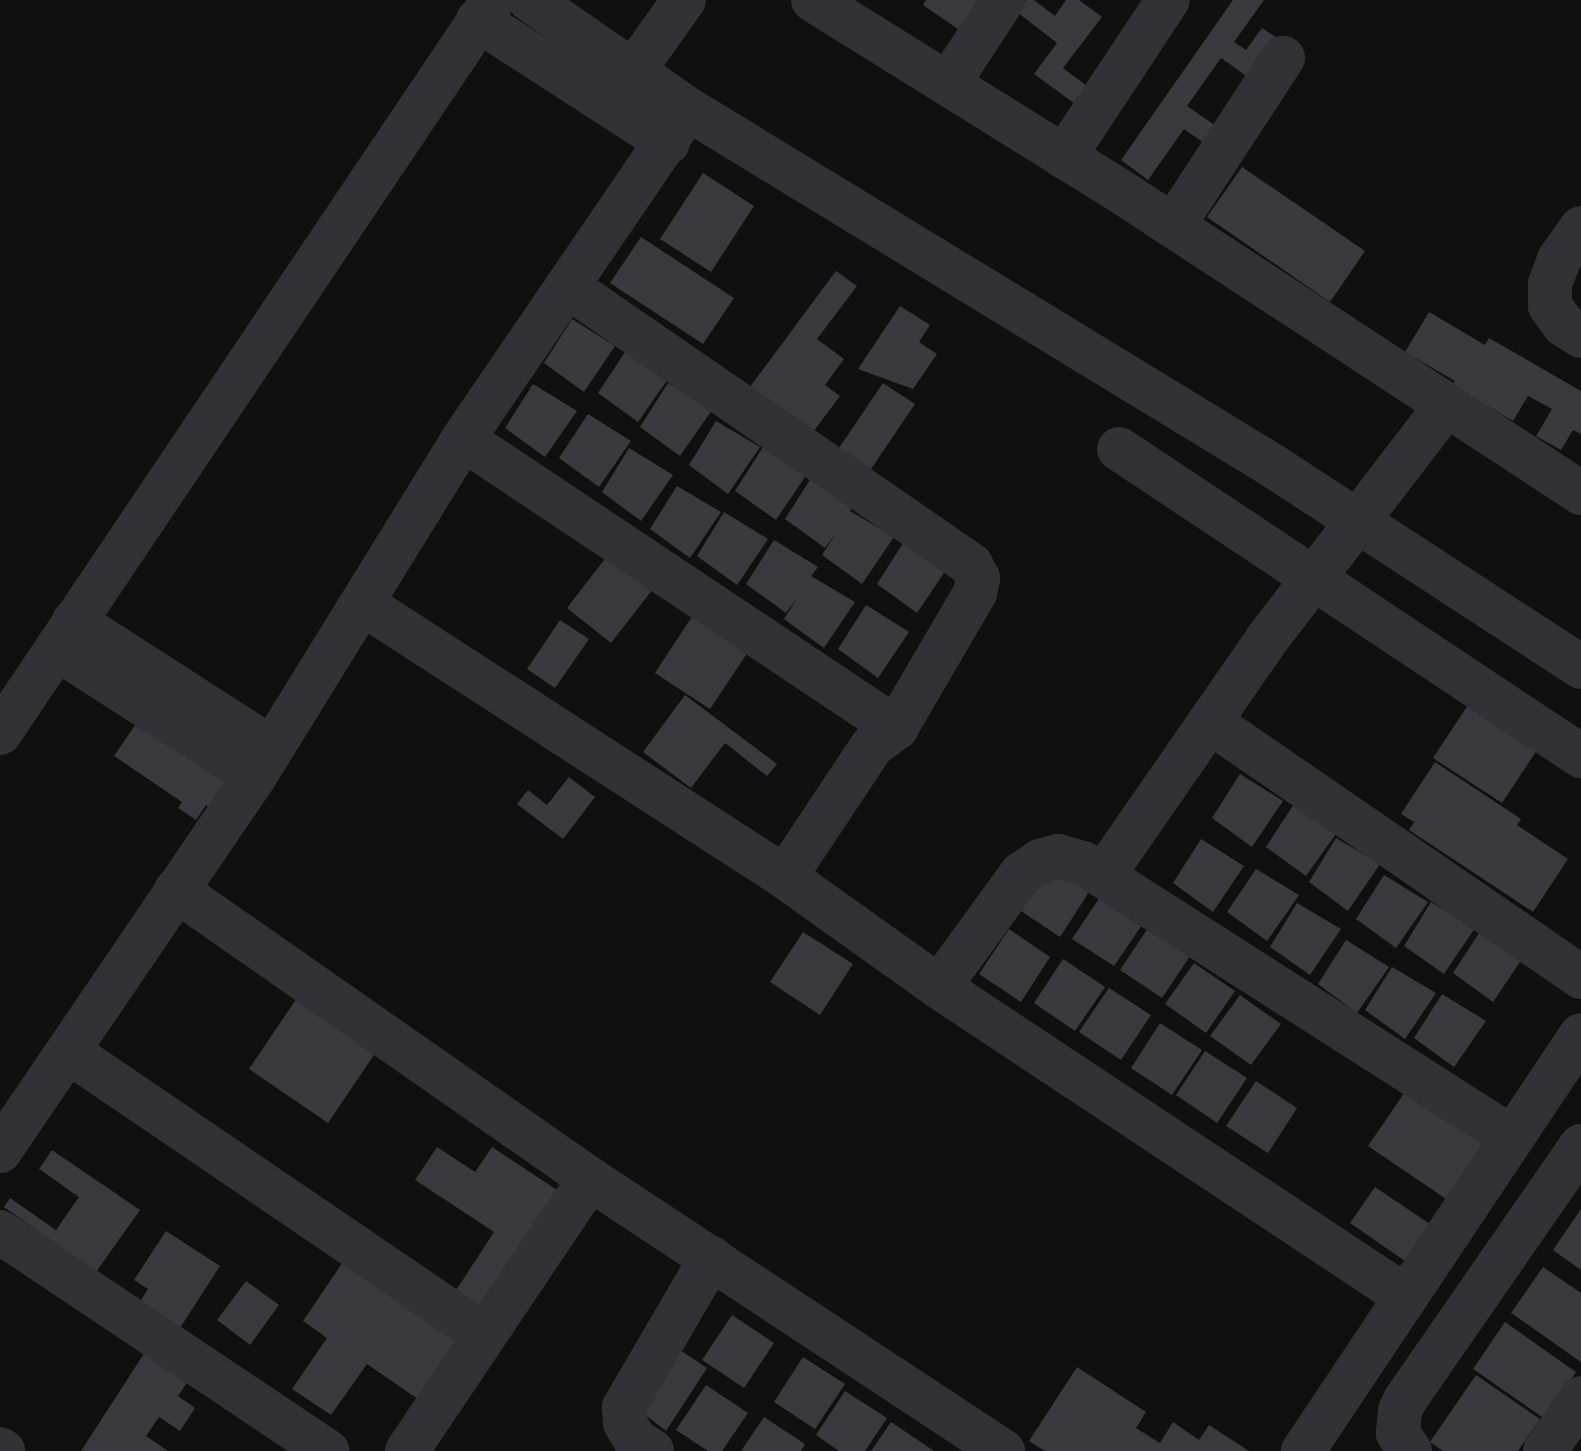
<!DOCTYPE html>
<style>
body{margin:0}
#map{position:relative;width:1581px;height:1451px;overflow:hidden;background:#101011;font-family:Raleway,sans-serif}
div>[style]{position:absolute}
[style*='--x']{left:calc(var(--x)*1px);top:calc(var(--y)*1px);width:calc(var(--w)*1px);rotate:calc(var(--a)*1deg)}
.building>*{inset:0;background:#3a3a3e}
.minor>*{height:44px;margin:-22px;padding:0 22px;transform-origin:22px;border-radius:22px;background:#313136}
span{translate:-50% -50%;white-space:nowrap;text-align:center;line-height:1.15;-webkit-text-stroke:8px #0b0b0c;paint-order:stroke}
</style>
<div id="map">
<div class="building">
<div style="clip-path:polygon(926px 0,993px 0,968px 36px,923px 5px)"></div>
<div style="clip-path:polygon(1026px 0,1034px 0,1055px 16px,1066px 0,1079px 0,1102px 17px,1063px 68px,1091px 89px,1078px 106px,1034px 74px,1057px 43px,1017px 12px)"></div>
<div style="clip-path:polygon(1233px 0,1264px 0,1234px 42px,1246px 50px,1262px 28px,1280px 40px,1252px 80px,1221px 58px,1187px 106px,1222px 130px,1210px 147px,1184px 129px,1148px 180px,1121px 160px)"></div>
<div style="clip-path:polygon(1242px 167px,1365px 251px,1330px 302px,1207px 217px)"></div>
<div style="clip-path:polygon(703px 173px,754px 206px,711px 272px,660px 239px)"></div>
<div style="clip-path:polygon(641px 237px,734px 298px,703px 344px,610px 283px)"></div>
<div style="clip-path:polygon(836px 271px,857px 286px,817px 339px,844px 359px,825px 385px,840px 396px,813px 432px,750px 387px)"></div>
<div style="clip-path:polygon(900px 306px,930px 325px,919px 342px,937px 354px,913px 389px,858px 369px)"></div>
<div style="clip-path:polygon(1429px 312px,1485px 345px,1489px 338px,1581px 391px,1581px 434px,1573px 430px,1561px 450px,1536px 436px,1552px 409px,1528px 396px,1513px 421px,1481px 402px,1448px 392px,1455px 381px,1405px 352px)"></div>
<div style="clip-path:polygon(572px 319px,615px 346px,584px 392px,544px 363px)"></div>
<div style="clip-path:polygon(627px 349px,670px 376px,638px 422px,598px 393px)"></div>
<div style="clip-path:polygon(668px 383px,712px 410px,680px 456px,640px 427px)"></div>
<div style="clip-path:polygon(883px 383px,915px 404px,871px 469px,839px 448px)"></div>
<div style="clip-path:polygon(533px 384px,577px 411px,545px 457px,505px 428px)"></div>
<div style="clip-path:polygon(588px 414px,631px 441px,599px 487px,559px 458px)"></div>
<div style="clip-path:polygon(716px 421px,760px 447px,728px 494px,689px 465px)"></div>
<div style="clip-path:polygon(763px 447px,807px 474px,776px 520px,735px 491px)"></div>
<div style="clip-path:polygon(629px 448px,673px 475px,641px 521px,602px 492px)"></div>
<div style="clip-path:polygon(813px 475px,856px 502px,850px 511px,894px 537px,862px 584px,822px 555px,837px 532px,825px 548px,785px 519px)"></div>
<div style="clip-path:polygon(677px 486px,721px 512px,690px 558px,650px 529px)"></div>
<div style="clip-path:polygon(724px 512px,768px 539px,737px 585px,697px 556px)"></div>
<div style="clip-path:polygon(774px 540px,818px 567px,811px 576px,855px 602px,824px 648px,784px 619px,798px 597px,786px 613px,746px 584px)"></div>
<div style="clip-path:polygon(905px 540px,948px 567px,917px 613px,877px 584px)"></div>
<div style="clip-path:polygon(611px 551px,656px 585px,611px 643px,567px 608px)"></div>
<div style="clip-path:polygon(866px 605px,909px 632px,878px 678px,838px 649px)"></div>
<div style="clip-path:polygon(695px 612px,750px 649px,710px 709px,655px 673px)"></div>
<div style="clip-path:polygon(560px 620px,589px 639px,555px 688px,527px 669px)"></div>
<div style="clip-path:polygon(685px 695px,777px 764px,767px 776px,725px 743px,691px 788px,643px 752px)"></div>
<div style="clip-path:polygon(1468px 705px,1537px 750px,1502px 803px,1433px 758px)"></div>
<div style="clip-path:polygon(142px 715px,237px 778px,215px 811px,206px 805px,196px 820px,178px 808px,182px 802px,114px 756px)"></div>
<div style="clip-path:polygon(1435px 762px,1521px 819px,1517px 825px,1568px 859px,1533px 912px,1409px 830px,1414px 822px,1401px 814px)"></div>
<div style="clip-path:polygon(1240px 774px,1283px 801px,1252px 847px,1212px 818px)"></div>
<div style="clip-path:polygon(569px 777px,595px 797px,563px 839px,517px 804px,528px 790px,547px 805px)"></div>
<div style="clip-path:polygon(1294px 804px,1338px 831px,1306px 876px,1266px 847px)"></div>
<div style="clip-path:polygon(1336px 838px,1380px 864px,1348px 911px,1309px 882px)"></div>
<div style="clip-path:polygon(1201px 839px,1244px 866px,1213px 912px,1173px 883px)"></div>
<div style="clip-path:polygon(1048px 864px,1089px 892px,1060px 937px,1018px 909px)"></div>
<div style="clip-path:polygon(1256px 869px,1299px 895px,1267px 941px,1227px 912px)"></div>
<div style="clip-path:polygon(1384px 875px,1428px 902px,1396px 948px,1356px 919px)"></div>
<div style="clip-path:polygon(1102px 894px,1144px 922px,1114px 966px,1072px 939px)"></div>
<div style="clip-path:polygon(1431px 902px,1475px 928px,1444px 974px,1404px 946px)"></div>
<div style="clip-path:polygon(1297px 903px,1341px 929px,1310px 975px,1270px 947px)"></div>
<div style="clip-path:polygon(1150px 925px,1192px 953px,1162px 998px,1120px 970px)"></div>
<div style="clip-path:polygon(1009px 929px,1050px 957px,1021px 1002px,979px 974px)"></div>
<div style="clip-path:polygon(1481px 930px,1524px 956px,1493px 1002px,1453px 973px)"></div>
<div style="clip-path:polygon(803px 932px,853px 964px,820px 1015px,770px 982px)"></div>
<div style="clip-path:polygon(1346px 940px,1389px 967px,1357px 1013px,1318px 984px)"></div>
<div style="clip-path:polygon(1063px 959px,1105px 987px,1075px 1031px,1034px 1003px)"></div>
<div style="clip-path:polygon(1194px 963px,1235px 991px,1206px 1033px,1165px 1004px)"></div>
<div style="clip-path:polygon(1392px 967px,1436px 993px,1405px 1039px,1365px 1010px)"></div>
<div style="clip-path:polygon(1109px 988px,1151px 1015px,1121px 1060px,1079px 1032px)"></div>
<div style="clip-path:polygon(1442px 994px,1486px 1021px,1454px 1067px,1414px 1038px)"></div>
<div style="clip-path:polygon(1240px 995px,1281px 1024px,1251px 1065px,1210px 1036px)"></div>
<div style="clip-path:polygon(297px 998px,376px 1052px,328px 1123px,249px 1069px)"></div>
<div style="clip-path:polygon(1160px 1023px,1202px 1050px,1172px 1095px,1131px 1068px)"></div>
<div style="clip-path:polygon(1205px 1051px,1247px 1078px,1217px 1123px,1176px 1095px)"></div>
<div style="clip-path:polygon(1256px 1081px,1297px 1108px,1268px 1153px,1226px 1126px)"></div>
<div style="clip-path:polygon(1407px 1089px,1488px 1144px,1449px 1201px,1368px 1146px)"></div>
<div style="clip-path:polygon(437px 1147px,475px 1172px,492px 1147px,569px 1198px,489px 1319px,453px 1295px,494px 1232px,415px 1180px)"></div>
<div style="clip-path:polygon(52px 1150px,140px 1210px,96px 1272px,4px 1207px,10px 1198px,56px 1230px,79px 1197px,39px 1169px)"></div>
<div style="clip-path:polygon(1375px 1187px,1430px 1224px,1405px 1261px,1350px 1223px)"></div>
<div style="clip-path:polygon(1581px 1209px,1581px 1270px,1553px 1250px)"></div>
<div style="clip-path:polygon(166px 1231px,220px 1266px,180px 1328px,140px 1302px,148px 1289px,134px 1280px)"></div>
<div style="clip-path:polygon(345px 1259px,469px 1344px,428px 1406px,367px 1364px,331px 1415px,292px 1389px,327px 1338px,303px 1321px)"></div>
<div style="clip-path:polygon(1543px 1267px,1581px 1293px,1581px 1362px,1511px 1313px)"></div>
<div style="clip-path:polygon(246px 1281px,279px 1305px,250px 1345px,217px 1320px)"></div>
<div style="clip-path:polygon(732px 1315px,774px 1343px,744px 1388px,702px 1360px)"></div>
<div style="clip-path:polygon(1505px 1322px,1576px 1372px,1545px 1419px,1473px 1369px)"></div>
<div style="clip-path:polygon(671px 1344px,707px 1368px,666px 1431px,638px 1409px)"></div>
<div style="clip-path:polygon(147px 1349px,190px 1378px,178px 1396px,195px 1408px,180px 1431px,159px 1417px,146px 1436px,168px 1451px,81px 1451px)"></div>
<div style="clip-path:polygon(803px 1357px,845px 1384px,815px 1429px,774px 1402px)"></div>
<div style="clip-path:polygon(1077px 1367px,1146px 1412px,1136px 1428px,1160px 1443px,1173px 1422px,1199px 1440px,1209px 1425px,1249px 1451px,1045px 1451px,1029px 1441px)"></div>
<div style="clip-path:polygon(1476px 1375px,1540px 1419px,1518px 1451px,1443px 1451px,1430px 1442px)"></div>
<div style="clip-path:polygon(706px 1385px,748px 1413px,722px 1451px,708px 1451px,676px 1430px)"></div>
<div style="clip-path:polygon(845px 1391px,887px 1418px,865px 1451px,839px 1451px,816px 1435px)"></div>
<div style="clip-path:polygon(764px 1417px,805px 1444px,801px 1451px,741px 1451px)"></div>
<div style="clip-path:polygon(891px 1422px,934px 1451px,871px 1451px)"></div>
</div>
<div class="minor">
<div style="--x:530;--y:0;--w:192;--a:34.6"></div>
<div style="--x:688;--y:109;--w:685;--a:31.39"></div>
<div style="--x:1273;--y:466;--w:368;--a:33.1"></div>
<div style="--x:813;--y:0;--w:369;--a:31.9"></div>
<div style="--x:1126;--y:195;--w:544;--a:33.22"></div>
<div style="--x:478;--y:20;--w:226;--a:32.9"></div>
<div style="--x:634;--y:70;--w:86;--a:-54.5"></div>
<div style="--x:948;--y:84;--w:100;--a:-56.8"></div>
<div style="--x:1064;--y:157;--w:188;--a:-56.5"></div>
<div style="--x:1173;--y:226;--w:201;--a:-56.8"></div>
<div style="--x:1581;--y:228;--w:39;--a:125"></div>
<div style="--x:1559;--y:260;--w:26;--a:111"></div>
<div style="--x:1550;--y:284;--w:22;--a:90"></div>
<div style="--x:1550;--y:306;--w:24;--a:54"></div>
<div style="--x:1564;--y:325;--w:20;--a:33"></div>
<div style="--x:567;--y:286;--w:491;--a:34.6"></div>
<div style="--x:971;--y:565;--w:15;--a:62"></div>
<div style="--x:978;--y:578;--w:15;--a:101"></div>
<div style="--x:975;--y:593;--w:156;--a:120.3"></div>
<div style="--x:896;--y:728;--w:30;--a:143"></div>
<div style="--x:872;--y:746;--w:157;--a:123.6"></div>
<div style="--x:463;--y:439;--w:521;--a:33.72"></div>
<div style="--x:1119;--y:449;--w:555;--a:33.6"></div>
<div style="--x:363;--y:604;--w:503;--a:32.9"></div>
<div style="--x:785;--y:877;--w:189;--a:35.5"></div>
<div style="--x:939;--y:987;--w:559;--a:33.55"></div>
<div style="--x:74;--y:621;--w:234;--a:32.8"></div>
<div style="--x:57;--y:649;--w:235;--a:32.7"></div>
<div style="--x:1210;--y:722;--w:450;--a:34.5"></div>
<div style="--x:0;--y:733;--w:883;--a:-56.08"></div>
<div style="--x:1103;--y:876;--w:288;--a:-55.3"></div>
<div style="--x:1267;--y:639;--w:294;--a:-52.5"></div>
<div style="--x:176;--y:890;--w:505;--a:34.92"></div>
<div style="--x:590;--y:1179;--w:495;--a:33.4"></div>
<div style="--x:939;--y:987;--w:140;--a:-54"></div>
<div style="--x:1021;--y:874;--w:23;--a:-34"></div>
<div style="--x:1040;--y:861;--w:19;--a:-16"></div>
<div style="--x:1058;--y:856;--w:26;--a:16"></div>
<div style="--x:1083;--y:863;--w:24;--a:33"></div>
<div style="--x:1103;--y:876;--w:484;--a:32.6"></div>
<div style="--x:69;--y:1052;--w:503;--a:34.23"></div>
<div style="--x:0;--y:1151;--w:453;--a:-55.8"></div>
<div style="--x:255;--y:776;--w:396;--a:-58.3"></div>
<div style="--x:463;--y:439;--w:399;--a:-55.7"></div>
<div style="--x:0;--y:1232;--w:394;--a:33.8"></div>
<div style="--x:0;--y:1449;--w:4;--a:34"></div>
<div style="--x:407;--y:1451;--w:328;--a:-56.1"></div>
<div style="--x:652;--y:1451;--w:20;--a:-147"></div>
<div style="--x:635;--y:1440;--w:20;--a:-120"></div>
<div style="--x:625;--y:1423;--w:16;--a:-94"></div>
<div style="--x:624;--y:1407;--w:173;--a:-59.7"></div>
<div style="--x:1303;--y:1451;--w:500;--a:-56.25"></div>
<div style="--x:1410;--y:1451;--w:22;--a:-124"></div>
<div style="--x:1398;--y:1433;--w:22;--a:-85"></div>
<div style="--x:1400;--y:1411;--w:12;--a:-66"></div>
<div style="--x:1405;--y:1400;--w:309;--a:-55.3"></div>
<div style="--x:1545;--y:1451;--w:64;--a:-55.8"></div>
</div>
</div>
